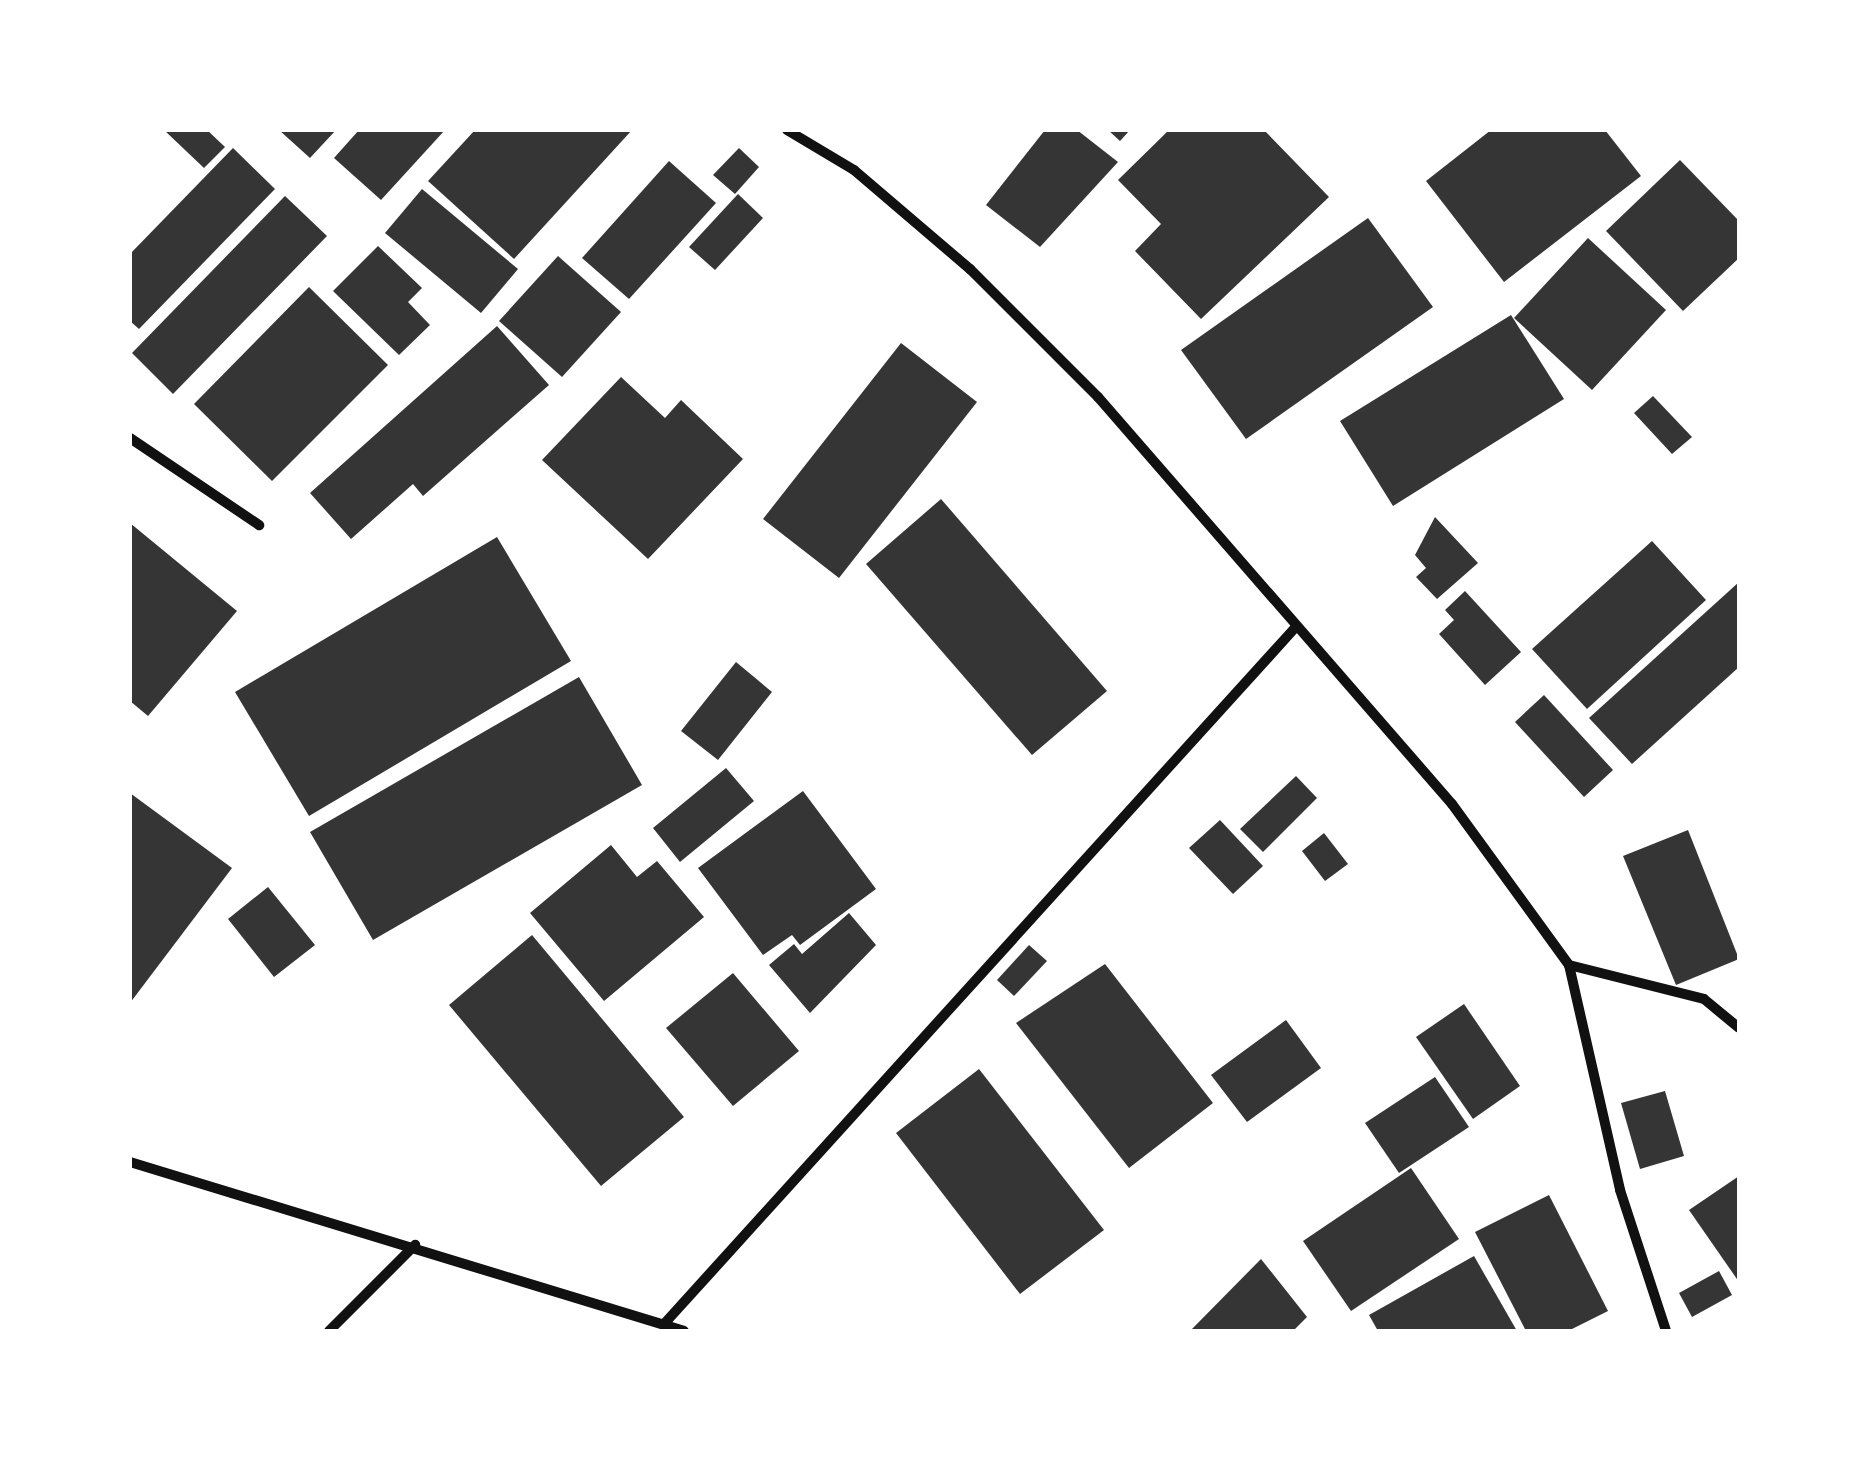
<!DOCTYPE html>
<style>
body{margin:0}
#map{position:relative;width:1869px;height:1461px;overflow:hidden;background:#fff;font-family:Commissioner,sans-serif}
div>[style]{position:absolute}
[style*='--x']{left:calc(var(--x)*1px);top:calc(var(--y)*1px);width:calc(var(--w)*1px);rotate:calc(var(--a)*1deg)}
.building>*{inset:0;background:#353535}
.minor>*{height:10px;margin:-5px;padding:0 5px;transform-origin:5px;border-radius:5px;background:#111}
span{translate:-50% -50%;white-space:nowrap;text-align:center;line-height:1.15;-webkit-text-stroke:10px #fff;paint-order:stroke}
.frame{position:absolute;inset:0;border:132px solid #fff;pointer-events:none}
</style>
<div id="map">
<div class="building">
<div style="clip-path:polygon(164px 130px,207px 130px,225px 147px,204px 168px)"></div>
<div style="clip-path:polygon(279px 130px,336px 130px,310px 158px)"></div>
<div style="clip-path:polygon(359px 130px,445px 130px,381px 200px,334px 158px)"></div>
<div style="clip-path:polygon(475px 130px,632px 130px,514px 259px,428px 181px)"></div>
<div style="clip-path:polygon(1045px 130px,1077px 130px,1118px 162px,1040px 247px,986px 205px)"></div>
<div style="clip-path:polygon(1108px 130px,1130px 130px,1120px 141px)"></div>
<div style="clip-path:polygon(1169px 130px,1264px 130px,1329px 197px,1201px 319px,1135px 251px,1161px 224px,1118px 180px)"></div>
<div style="clip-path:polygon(1491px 130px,1605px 130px,1641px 176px,1504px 282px,1426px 181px)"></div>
<div style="clip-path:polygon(233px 148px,275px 189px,139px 329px,130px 321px,130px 254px)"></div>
<div style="clip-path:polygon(739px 148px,759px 167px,735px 194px,713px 175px)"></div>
<div style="clip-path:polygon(1680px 160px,1739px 221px,1739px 258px,1683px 311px,1606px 231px)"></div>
<div style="clip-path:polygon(669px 161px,716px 203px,629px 299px,582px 258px)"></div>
<div style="clip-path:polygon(422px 189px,518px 269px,481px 313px,385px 233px)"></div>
<div style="clip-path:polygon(738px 194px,763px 218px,715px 270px,689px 247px)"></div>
<div style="clip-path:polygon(285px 196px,327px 236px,173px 394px,132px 353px)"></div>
<div style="clip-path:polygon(1368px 218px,1433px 307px,1246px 439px,1181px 350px)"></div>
<div style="clip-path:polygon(1588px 238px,1666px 310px,1592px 390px,1514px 318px)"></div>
<div style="clip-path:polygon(378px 246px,422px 288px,408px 302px,430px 325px,399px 355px,333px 291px)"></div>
<div style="clip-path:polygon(558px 256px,621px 312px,562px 377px,499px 321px)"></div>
<div style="clip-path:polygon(309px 287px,388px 365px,272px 481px,194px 404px)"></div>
<div style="clip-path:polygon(1511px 315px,1564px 399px,1393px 506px,1340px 421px)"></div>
<div style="clip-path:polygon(497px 326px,549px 385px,423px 496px,413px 484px,351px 539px,310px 493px)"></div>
<div style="clip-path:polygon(901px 343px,977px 402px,839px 578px,763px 519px)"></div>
<div style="clip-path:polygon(621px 377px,665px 418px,681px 400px,743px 459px,648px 559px,542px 460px)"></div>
<div style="clip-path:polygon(1653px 396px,1692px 437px,1672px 454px,1634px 413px)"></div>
<div style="clip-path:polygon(941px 499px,1107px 691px,1032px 755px,866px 564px)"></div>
<div style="clip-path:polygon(1435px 517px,1478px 563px,1437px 599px,1416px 577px,1426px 568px,1415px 555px)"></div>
<div style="clip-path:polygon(130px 523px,237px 611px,148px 716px,130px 701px)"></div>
<div style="clip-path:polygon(497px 537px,571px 661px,309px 816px,235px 692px)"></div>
<div style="clip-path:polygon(1652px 541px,1706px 600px,1587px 709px,1532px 649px)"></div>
<div style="clip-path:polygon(1739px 582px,1739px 667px,1632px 764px,1589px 718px)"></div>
<div style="clip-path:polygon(1465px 591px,1521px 652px,1485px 685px,1439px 634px,1454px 620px,1445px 610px)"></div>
<div style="clip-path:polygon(736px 662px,772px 692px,718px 760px,681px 731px)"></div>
<div style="clip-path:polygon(579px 677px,642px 785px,373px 940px,310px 832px)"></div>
<div style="clip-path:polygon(1544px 695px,1613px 770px,1584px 797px,1515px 722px)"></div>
<div style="clip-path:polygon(726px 768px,754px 801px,680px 862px,653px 828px)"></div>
<div style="clip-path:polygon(1296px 776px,1317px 798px,1263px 852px,1240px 829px)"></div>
<div style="clip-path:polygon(803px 791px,876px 889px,800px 945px,792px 935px,763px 955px,698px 868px)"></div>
<div style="clip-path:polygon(130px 793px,232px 868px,130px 1003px)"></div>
<div style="clip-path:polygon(1220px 820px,1263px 866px,1233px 894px,1189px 848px)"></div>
<div style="clip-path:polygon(1688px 830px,1739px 959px,1676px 985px,1623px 856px)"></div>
<div style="clip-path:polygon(1324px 833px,1348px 864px,1325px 881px,1302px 851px)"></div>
<div style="clip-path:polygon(611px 845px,637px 877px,657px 861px,704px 917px,604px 1001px,530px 913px)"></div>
<div style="clip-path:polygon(268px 887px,315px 945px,274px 977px,228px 919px)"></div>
<div style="clip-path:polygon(849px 913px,876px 945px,810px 1013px,769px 965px,794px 944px,802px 954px)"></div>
<div style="clip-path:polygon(532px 935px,684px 1117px,601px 1186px,449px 1005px)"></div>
<div style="clip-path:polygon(1029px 945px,1047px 961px,1014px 996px,997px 980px)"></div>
<div style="clip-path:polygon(1105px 964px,1213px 1103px,1129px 1168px,1016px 1023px)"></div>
<div style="clip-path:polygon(733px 973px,799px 1051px,733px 1106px,666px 1028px)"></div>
<div style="clip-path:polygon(1464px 1004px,1520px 1086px,1473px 1119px,1416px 1037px)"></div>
<div style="clip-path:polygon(1286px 1020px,1321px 1068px,1247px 1122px,1211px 1075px)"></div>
<div style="clip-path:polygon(979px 1069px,1104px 1230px,1020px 1294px,896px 1133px)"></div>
<div style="clip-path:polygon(1435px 1077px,1469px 1127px,1399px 1173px,1365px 1123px)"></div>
<div style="clip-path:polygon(1665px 1091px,1684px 1156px,1640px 1169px,1621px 1103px)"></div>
<div style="clip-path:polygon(1411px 1168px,1459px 1239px,1351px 1311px,1303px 1241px)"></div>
<div style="clip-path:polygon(1739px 1176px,1739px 1282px,1689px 1210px)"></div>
<div style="clip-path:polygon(1549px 1195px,1608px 1311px,1568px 1331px,1526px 1331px,1475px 1232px)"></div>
<div style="clip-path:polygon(1474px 1256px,1517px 1331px,1378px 1331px,1369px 1315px)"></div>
<div style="clip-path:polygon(1261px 1259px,1307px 1317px,1293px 1331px,1190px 1331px)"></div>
<div style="clip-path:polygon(1719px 1271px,1732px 1295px,1692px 1317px,1679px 1293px)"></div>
</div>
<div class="minor">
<div style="--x:787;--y:130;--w:78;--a:30.8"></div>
<div style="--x:854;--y:170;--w:153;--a:40.5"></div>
<div style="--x:970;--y:269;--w:181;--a:45"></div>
<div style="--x:1098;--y:397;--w:539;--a:48.98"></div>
<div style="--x:1452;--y:804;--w:199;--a:54"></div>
<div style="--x:1569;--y:965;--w:231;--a:77.2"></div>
<div style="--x:1620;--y:1190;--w:148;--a:71.9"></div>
<div style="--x:130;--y:438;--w:156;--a:34"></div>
<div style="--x:1569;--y:965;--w:139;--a:14.1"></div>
<div style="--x:1704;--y:999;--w:45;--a:39.6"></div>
<div style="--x:130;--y:1162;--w:579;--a:16.96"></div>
<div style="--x:664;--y:1324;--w:938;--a:-47.81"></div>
<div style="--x:329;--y:1331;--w:122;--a:-45"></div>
</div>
<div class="frame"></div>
</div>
